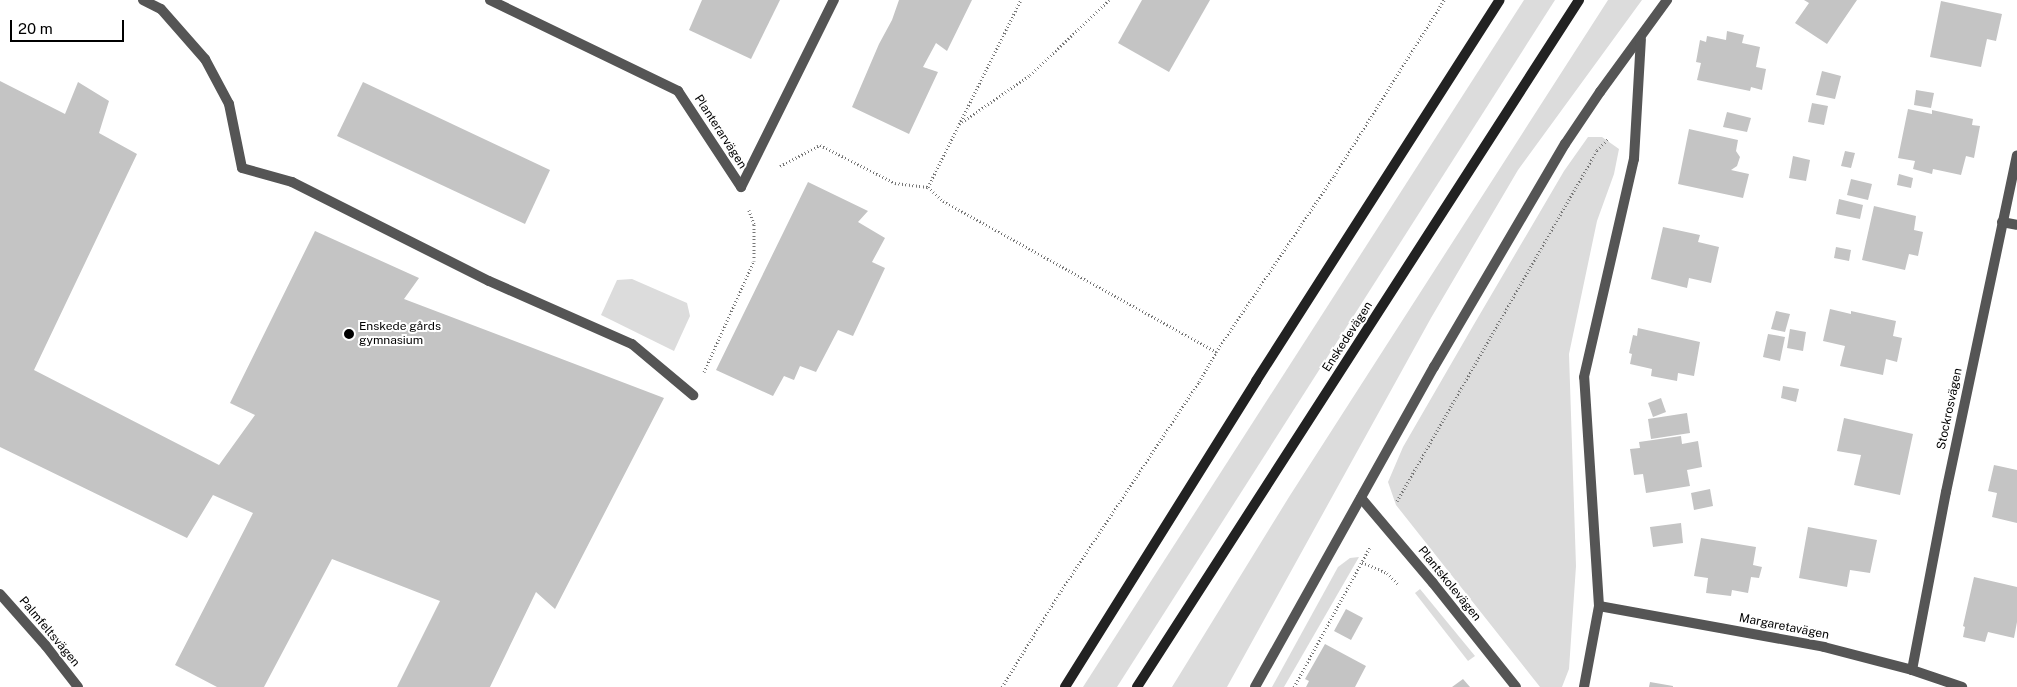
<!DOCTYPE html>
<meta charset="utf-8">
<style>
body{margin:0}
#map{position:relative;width:2017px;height:687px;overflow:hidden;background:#fff;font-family:"Public Sans",sans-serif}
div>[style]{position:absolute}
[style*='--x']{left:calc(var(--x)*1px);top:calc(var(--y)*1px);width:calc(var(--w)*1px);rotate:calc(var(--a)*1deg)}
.green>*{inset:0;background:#dcdcdc}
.building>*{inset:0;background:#c4c4c4}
.path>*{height:3px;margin-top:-1.5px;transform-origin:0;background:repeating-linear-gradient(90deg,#777 0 1px,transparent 0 3.5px)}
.service>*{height:10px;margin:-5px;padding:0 5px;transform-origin:5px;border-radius:5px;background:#555}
.minor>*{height:10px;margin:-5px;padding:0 5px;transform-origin:5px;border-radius:5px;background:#555}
.tertiary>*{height:10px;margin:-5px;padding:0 5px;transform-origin:5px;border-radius:5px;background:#555}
.secondary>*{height:10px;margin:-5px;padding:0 5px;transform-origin:5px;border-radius:5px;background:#222}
.dots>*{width:14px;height:14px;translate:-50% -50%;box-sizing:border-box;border:2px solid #fff;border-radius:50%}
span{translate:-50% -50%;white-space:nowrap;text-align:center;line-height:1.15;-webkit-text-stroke:4px #fff;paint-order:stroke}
.street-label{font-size:12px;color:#000}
.poi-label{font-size:12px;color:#000}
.left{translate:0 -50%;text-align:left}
.scale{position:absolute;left:10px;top:20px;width:114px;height:22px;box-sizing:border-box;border:2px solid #000;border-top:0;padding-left:6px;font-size:15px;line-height:18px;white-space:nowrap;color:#000;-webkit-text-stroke:4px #fff;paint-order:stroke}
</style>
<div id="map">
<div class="green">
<div style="clip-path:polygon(1524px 0,1555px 0,1117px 687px,1083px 687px)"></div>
<div style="clip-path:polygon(1608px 0,1642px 0,1518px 170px,1431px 318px,1227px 687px,1172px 687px,1289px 497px)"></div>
<div style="clip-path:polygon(1588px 137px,1602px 137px,1619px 149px,1614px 174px,1597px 221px,1569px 354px,1576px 566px,1569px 669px,1562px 687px,1540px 687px,1396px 505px,1388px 482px,1403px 447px,1473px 326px,1564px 171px)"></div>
<div style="clip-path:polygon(632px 279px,687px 303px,690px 316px,674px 351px,601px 315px,617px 280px)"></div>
<div style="clip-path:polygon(1359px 557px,1284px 687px,1272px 687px,1338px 567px,1350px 558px)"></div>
<div style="clip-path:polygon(1420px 589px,1475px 656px,1468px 661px,1415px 593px)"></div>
</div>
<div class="building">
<div style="clip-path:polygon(702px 0,780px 0,751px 59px,689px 30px)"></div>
<div style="clip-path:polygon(899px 0,972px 0,947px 51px,936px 43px,923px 67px,938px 72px,909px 134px,852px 107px,879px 44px,892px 20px)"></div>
<div style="clip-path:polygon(1142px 0,1210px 0,1169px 72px,1118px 43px)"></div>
<div style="clip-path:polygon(1804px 0,1857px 0,1827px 44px,1795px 23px,1809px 3px)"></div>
<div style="clip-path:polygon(1941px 1px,2002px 14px,1996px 41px,1987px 39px,1981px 67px,1930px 57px)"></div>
<div style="clip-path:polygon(1727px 31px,1744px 35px,1742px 43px,1760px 47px,1756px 67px,1766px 69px,1762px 90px,1751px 87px,1750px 91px,1697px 80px,1701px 63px,1696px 62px,1700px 40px,1706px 42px,1707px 36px,1726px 40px)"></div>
<div style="clip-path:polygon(1822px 71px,1841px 76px,1835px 99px,1816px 95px)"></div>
<div style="clip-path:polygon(0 81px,65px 114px,78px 82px,109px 101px,99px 133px,137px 154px,34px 370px,219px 465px,255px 415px,230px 403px,315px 231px,419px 278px,404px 299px,664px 398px,555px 609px,536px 592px,490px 687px,397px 687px,440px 601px,332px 559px,264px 687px,217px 687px,175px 665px,253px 513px,213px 495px,187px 538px,0 447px)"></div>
<div style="clip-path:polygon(363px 82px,550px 170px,525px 224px,337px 136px)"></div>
<div style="clip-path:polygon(1916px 90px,1934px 93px,1931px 108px,1914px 105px)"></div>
<div style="clip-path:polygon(1812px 103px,1828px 106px,1824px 125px,1808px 122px)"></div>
<div style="clip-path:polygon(1908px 109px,1932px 114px,1932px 110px,1973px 119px,1972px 125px,1980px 126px,1974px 158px,1966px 156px,1961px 175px,1933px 169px,1932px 174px,1913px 169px,1915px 161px,1898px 158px)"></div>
<div style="clip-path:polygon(1727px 112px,1751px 118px,1747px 132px,1723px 127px)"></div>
<div style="clip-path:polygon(1689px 129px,1738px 140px,1736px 151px,1740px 157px,1737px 166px,1731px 170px,1749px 174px,1743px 198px,1678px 184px)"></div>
<div style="clip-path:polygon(1845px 151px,1855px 153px,1851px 168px,1841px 166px)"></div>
<div style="clip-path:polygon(1793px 156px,1810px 160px,1806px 181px,1789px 178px)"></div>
<div style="clip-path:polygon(1899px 174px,1913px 178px,1911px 188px,1897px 185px)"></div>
<div style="clip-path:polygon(1851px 179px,1872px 184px,1868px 200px,1847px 195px)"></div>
<div style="clip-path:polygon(808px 182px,868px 211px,858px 222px,885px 238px,872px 262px,885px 268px,853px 336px,838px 330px,816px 372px,800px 366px,794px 380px,784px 376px,773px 396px,716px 370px)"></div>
<div style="clip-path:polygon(1839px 199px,1863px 205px,1860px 219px,1836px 214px)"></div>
<div style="clip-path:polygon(1874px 206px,1916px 216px,1914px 230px,1923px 232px,1918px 256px,1909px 254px,1905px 270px,1862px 260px)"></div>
<div style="clip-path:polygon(1663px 227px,1700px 235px,1698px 242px,1719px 247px,1711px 283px,1689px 278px,1687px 288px,1651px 279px)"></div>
<div style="clip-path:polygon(1836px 247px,1851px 250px,1849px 261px,1834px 258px)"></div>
<div style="clip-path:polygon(1830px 309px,1851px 314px,1851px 311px,1896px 321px,1893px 336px,1902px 338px,1897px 362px,1886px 359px,1883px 375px,1840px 366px,1845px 346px,1823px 341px)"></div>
<div style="clip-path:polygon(1776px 311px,1790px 314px,1785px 332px,1771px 329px)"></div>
<div style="clip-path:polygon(1638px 328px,1700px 342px,1694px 376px,1678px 373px,1677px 381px,1651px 376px,1652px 369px,1630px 364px,1632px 354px,1629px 353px,1633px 335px,1637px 336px)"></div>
<div style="clip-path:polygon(1790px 329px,1806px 332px,1803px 351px,1787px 348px)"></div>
<div style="clip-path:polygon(1768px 334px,1785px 337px,1780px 361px,1763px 357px)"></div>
<div style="clip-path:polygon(1783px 386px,1799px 389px,1796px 402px,1781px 398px)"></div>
<div style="clip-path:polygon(1661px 398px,1666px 412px,1653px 417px,1648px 403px)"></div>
<div style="clip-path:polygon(1687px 413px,1690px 433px,1651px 439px,1648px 419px)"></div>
<div style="clip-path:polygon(1844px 418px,1913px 434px,1900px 495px,1854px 485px,1861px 455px,1837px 451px)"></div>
<div style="clip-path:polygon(1681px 436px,1682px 444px,1698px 441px,1702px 467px,1687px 470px,1690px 486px,1646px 493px,1643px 474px,1634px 475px,1630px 449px,1640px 448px,1639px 442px)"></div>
<div style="clip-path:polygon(1994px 465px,2017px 470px,2017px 523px,1992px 517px,1997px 493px,1988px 491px)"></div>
<div style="clip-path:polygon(1710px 489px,1713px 506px,1694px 510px,1691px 493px)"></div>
<div style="clip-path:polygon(1681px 523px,1683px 543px,1653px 547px,1650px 527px)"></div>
<div style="clip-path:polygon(1808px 527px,1877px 540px,1870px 573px,1850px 570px,1847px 587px,1799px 578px)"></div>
<div style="clip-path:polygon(1701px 538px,1756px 547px,1753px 565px,1762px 567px,1759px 578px,1751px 577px,1748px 593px,1732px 590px,1731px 596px,1706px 593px,1708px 578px,1694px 576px)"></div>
<div style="clip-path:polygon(1974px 577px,2017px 587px,2017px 622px,2014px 638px,1988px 632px,1985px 642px,1963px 637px,1965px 627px,1963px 626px)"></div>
<div style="clip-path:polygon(1346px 609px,1363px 618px,1351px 640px,1334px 631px)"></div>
<div style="clip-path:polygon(1325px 644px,1366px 666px,1355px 687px,1306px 687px,1309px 681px,1305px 679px)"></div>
<div style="clip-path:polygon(1463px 679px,1470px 687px,1452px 687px)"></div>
<div style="clip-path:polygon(1650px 682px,1673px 686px,1673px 687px,1649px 687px)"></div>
</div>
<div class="path">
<div style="--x:959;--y:124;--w:86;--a:-34.6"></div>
<div style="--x:1030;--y:75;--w:109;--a:-43.5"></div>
<div style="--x:780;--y:166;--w:45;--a:-27.7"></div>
<div style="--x:820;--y:145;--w:84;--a:26.9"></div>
<div style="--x:895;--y:183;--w:33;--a:7"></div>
<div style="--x:928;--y:187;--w:209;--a:-63.6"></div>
<div style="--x:928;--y:187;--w:21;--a:43"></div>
<div style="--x:943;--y:201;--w:312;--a:28.9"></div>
<div style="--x:704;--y:372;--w:122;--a:-65.8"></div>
<div style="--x:754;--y:261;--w:37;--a:-90"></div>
<div style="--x:754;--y:224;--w:15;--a:-110"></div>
<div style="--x:1397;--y:501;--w:404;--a:-60.3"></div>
<div style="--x:1597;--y:150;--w:17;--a:-45"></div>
<div style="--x:1362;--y:562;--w:27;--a:24"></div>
<div style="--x:1387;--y:573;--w:17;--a:45"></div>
<div style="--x:1002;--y:687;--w:109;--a:-58.5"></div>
<div style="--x:1059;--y:594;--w:254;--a:-56.6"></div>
<div style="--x:1199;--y:382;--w:34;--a:-60"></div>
<div style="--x:1216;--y:352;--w:212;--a:-56.2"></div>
<div style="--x:1334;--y:176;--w:208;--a:-58"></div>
<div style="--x:1294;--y:687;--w:159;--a:-61.5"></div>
</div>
<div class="service">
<div style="--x:143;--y:0;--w:20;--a:27"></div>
<div style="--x:161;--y:9;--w:67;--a:48.7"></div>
<div style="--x:205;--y:59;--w:51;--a:61.9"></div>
<div style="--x:229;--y:104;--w:65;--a:78.5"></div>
<div style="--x:242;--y:168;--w:52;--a:15.6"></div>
<div style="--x:292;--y:182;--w:220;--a:26.7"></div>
<div style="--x:489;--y:281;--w:156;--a:23.8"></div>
<div style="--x:632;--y:344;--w:80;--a:39.9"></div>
</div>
<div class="minor">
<div style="--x:490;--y:0;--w:209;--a:25.8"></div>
<div style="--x:678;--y:91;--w:115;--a:56.7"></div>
<div style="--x:741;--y:187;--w:209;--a:-63.6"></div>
<div style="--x:2002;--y:222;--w:15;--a:11"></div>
<div style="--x:1361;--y:498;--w:111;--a:49.7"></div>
<div style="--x:1433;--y:583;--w:133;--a:51.4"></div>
<div style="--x:1599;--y:606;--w:229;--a:10.3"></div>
<div style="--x:1824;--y:647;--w:91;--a:14.6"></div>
<div style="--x:1912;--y:670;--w:53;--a:18.8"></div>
<div style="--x:1912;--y:670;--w:181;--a:-79.2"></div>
<div style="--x:1946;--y:492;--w:344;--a:-78.1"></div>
<div style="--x:1255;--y:687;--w:367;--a:-60.8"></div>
<div style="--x:1434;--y:367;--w:259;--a:-59.6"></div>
<div style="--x:1565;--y:144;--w:63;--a:-56.1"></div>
<div style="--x:1600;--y:92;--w:114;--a:-53.9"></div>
<div style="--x:1584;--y:687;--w:82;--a:-79.5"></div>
<div style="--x:1599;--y:606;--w:229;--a:-93.7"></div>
<div style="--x:1584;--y:377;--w:224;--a:-77.1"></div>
<div style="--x:1634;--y:159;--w:120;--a:-86.7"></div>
</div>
<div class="tertiary">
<div style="--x:0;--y:594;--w:69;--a:48.5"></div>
<div style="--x:46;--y:646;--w:52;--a:52"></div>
</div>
<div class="secondary">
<div style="--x:1065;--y:687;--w:361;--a:-58"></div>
<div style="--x:1256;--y:381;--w:452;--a:-57.4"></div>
<div style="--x:1137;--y:687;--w:817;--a:-57.24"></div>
</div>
<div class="dots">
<div style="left:349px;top:334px;background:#000"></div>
</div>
<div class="street-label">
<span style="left:720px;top:132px;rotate:57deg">Planterarvägen</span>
<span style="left:1348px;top:337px;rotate:-57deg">Enskedevägen</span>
<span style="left:1950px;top:409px;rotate:-78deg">Stockrosvägen</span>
<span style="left:1449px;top:584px;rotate:51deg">Plantskolevägen</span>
<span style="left:1784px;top:627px;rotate:11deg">Margaretavägen</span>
<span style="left:49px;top:632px;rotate:50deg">Palmfeltsvägen</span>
</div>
<div class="poi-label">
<span class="left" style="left:359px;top:334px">Enskede gårds<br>gymnasium</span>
</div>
<div class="scale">20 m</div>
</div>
